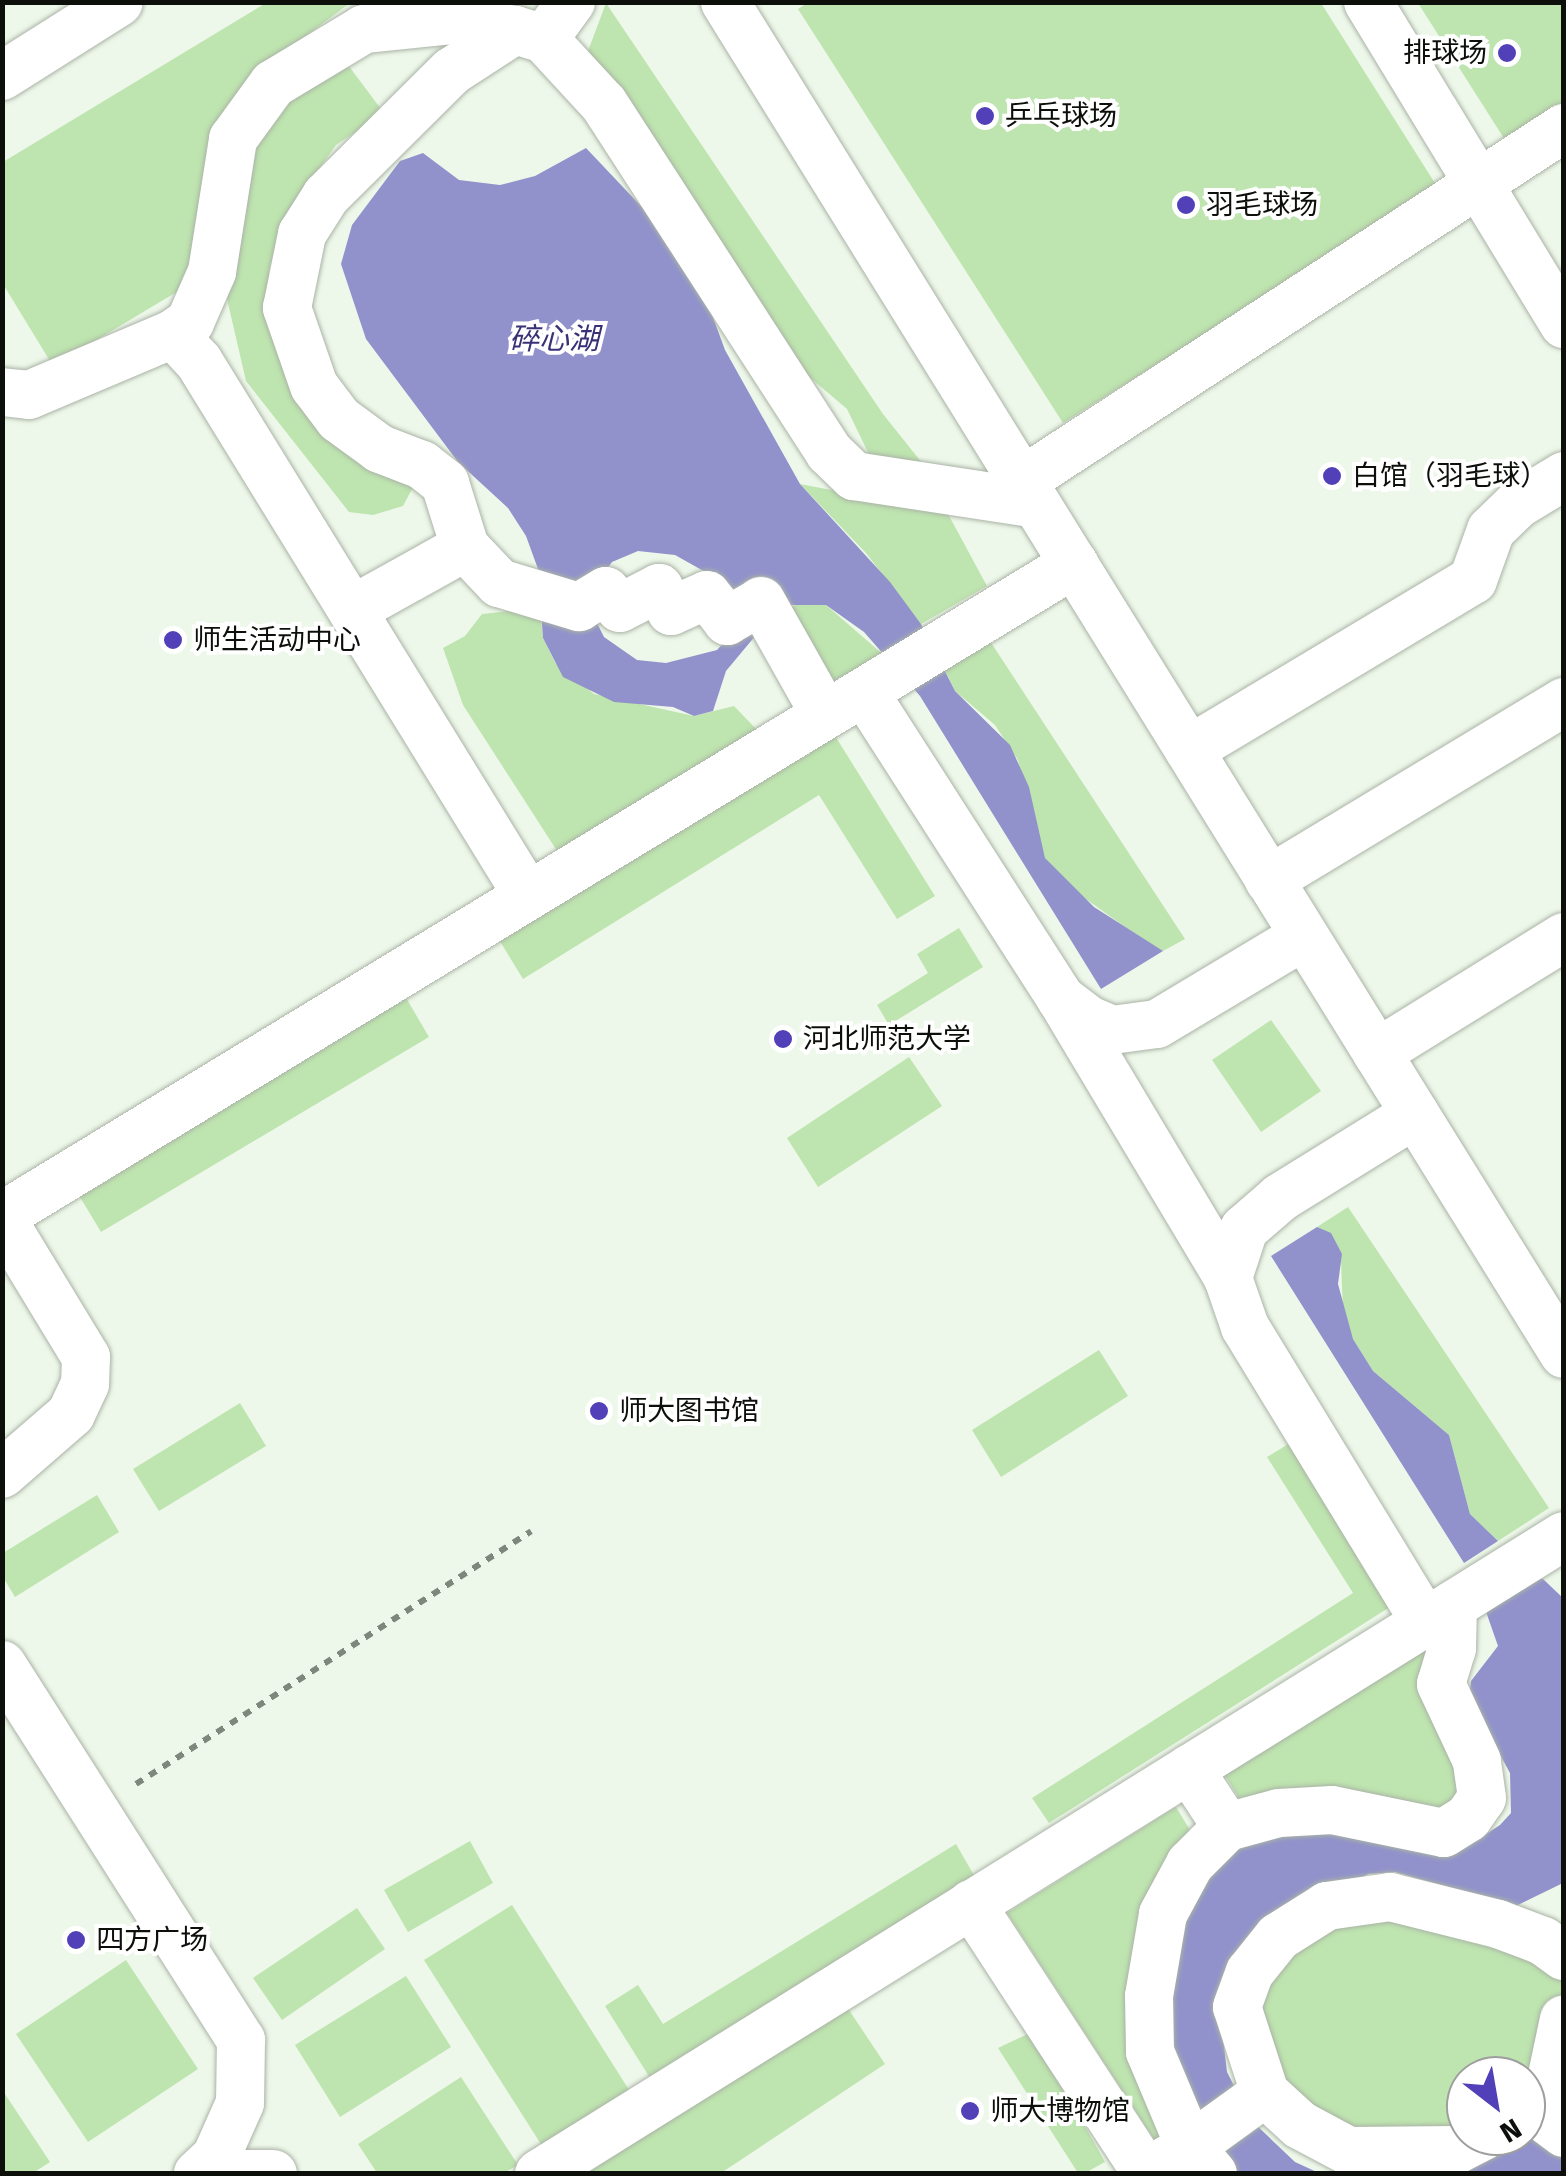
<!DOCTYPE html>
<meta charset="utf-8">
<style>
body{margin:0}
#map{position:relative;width:1566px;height:2176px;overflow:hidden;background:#eef8ea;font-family:"Fira Sans","Noto Sans SC",sans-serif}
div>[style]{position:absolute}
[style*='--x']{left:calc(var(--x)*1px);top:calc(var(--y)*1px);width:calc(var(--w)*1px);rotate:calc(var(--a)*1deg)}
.green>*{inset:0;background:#bee4af}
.water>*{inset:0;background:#9192cb}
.path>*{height:6px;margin-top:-3px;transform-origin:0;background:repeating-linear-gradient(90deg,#7f867c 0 8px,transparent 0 16px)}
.roads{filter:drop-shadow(0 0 2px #aab3a6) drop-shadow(0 0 2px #aab3a6)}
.minor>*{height:48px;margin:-24px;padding:0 24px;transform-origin:24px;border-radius:24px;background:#fff}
.dots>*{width:28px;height:28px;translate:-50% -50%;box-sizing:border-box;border:5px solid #fff;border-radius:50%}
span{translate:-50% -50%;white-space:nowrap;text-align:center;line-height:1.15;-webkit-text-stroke:8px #fff;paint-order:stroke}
.poi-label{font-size:28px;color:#0c0f0a}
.right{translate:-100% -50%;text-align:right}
.left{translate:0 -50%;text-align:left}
.water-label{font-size:30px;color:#383176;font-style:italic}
.frame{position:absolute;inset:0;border:5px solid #0c0f0a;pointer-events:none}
.north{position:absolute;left:1446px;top:2056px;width:100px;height:100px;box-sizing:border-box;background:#fff;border:2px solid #9e9f9d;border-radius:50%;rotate:149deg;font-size:28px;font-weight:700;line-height:40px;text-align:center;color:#0c0f0a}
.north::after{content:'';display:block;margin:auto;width:35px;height:45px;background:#5140b8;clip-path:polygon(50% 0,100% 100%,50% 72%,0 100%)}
</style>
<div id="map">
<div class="green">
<div style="clip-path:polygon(809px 2px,1321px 3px,1438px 188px,1063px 423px,798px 9px)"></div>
<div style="clip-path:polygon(266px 3px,350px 3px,263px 68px,205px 275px,53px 366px,3px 284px,3px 162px)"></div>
<div style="clip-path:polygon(606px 3px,883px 414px,934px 478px,878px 473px,847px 409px,787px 358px,683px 182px,585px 59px)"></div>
<div style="clip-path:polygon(1418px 3px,1563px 3px,1563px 103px,1505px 140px)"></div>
<div style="clip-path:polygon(339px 53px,384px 113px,336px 145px,282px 221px,269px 271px,273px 331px,419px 476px,403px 506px,373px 515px,349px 512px,246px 381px,221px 273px,265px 114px)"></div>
<div style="clip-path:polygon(800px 484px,947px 512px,987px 586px,921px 624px,866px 553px)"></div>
<div style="clip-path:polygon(804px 601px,826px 605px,886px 657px,807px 703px,779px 613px)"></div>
<div style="clip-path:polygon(540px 608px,543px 638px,555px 662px,594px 694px,694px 716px,734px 706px,759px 732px,559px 854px,463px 705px,443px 648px,465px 636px,482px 614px)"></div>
<div style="clip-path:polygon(988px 638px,1185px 939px,1163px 951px,1153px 947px,1065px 884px,1045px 858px,1018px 760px,995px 725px,955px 691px,942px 664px)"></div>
<div style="clip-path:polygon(832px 731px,935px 896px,897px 919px,819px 795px,523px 979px,498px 938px)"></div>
<div style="clip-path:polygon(959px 928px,983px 967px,889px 1025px,877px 1005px,928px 973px,917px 954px)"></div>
<div style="clip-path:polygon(405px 996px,429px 1037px,101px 1232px,80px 1197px)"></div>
<div style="clip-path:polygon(1271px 1020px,1321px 1091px,1261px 1132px,1212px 1060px)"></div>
<div style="clip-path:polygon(909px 1057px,942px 1106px,818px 1187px,787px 1138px)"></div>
<div style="clip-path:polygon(1348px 1207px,1549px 1508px,1498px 1541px,1470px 1514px,1449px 1435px,1373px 1371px,1353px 1339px,1343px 1313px,1341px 1260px,1317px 1227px)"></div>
<div style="clip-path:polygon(1099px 1350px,1128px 1396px,1001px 1477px,972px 1430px)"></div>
<div style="clip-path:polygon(240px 1403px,266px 1446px,159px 1511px,133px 1469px)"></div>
<div style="clip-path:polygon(1290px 1443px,1393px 1605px,1049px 1823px,1032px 1798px,1353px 1593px,1267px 1457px)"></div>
<div style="clip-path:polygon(97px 1495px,119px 1532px,15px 1597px,3px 1577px,3px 1553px)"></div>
<div style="clip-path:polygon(1434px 1640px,1463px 1810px,1249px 1815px,1225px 1775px)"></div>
<div style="clip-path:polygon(1176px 1807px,1196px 1840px,1176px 2173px,1007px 1913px)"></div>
<div style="clip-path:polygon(470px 1841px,493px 1883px,408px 1932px,384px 1890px)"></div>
<div style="clip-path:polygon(956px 1844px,975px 1877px,650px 2078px,605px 2006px,638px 1985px,663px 2024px)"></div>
<div style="clip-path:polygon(512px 1905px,631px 2093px,544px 2149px,424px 1960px)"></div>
<div style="clip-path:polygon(357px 1908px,385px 1949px,282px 2020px,253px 1978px)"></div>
<div style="clip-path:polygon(1354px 1910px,1545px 1949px,1563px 1980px,1563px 1997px,1543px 2082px,1466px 2076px,1466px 2132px,1375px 2140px,1317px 2115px,1255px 2048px,1263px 1977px)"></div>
<div style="clip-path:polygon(126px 1960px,198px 2069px,88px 2142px,16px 2034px)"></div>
<div style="clip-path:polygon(406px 1976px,451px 2047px,340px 2117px,295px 2045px)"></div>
<div style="clip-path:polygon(845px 2004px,885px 2064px,721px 2173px,586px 2174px)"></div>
<div style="clip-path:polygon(1032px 2032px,1105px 2162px,1085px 2173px,1078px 2173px,998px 2048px)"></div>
<div style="clip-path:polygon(461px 2077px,518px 2165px,504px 2173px,377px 2173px,358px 2144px)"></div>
<div style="clip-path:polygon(3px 2091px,50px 2162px,33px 2173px,3px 2173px)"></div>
</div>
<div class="water">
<div style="clip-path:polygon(evenodd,586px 148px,658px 224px,710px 309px,725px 350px,800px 484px,890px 582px,921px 624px,955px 691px,1010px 745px,1029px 787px,1045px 858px,1094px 907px,1163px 951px,1101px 989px,920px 696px,864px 632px,826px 605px,791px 605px,756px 635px,726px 671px,713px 711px,694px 716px,673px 707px,614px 702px,563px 677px,543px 638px,538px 569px,526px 536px,508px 508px,458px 462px,366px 339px,341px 264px,352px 225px,400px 161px,423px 153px,459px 180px,500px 185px,535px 176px,586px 148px,638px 551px,675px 555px,725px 583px,728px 638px,717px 650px,666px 663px,637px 660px,604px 637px,595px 619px,595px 586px,612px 562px,638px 551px)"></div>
<div style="clip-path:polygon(1317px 1227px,1331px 1233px,1342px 1254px,1338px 1284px,1353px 1339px,1373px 1371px,1449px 1435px,1470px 1514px,1498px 1541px,1464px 1563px,1271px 1256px)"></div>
<div style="clip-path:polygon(1528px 1577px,1543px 1579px,1563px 1598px,1563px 1883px,1516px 1906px,1395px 1872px,1368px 1874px,1330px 1894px,1221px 2020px,1227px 2072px,1252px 2121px,1295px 2162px,1319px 2173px,1227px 2174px,1163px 2046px,1187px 1890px,1249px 1828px,1477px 1840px,1500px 1825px,1511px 1813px,1510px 1773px,1469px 1698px,1471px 1681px,1498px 1646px,1484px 1606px)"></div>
<div style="clip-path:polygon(1563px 2088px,1563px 2173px,1435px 2174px,1492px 2153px,1512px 2136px,1526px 2136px,1526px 2125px)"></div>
</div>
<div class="path">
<div style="--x:136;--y:1784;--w:469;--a:-32.6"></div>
</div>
<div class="roads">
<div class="minor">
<div style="--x:725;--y:2;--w:1591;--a:58.18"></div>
<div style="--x:1368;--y:2;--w:377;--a:58.7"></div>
<div style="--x:544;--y:39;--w:46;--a:-53.9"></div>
<div style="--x:2;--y:76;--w:138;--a:-32.3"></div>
<div style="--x:173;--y:334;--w:21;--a:-35"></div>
<div style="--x:190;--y:322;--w:55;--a:-66.3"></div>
<div style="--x:212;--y:272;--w:135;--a:-81"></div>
<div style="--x:233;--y:139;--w:68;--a:-54"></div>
<div style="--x:273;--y:84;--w:106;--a:-31.1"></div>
<div style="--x:364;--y:29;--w:88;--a:-5.8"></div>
<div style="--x:452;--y:20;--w:64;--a:9"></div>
<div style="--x:515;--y:30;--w:30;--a:17"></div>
<div style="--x:544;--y:39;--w:88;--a:47.3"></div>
<div style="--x:604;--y:104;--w:414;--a:57.1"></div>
<div style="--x:829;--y:452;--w:35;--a:44"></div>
<div style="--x:854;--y:476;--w:184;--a:8.7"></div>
<div style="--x:2;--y:392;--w:27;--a:6"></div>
<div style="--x:29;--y:395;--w:156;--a:-23"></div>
<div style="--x:173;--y:334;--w:38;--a:47"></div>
<div style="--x:199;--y:362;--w:627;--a:58.36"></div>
<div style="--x:1022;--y:481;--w:647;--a:-33.08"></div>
<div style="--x:465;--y:547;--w:67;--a:-107.4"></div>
<div style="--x:445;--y:483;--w:29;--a:-142"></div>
<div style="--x:422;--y:465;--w:45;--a:-159.1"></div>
<div style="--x:380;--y:449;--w:51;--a:-143.8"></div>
<div style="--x:339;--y:419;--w:41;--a:-127.1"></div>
<div style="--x:314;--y:386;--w:83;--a:-109.1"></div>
<div style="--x:287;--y:308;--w:76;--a:-78.5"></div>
<div style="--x:302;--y:234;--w:45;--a:-57.7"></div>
<div style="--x:326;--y:196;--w:177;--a:-44.8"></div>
<div style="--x:452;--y:71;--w:75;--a:-33.1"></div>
<div style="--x:352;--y:610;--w:129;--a:-29.1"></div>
<div style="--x:465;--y:547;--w:50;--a:46.6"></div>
<div style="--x:499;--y:583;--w:84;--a:16.7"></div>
<div style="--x:579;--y:607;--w:31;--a:-31"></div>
<div style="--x:606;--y:591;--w:22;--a:51"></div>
<div style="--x:620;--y:608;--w:44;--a:-27.1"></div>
<div style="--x:659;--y:588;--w:26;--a:62"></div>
<div style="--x:671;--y:611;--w:39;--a:-24"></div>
<div style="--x:707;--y:595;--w:33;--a:52"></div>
<div style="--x:727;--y:621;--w:39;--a:-30"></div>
<div style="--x:761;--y:601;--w:129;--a:60.6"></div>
<div style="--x:864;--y:692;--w:365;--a:57.3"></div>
<div style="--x:1061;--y:999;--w:35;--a:37"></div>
<div style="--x:1089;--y:1020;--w:25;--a:23"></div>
<div style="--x:1112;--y:1030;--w:45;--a:-7.6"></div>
<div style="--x:1157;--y:1024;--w:171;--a:-30.9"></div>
<div style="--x:1189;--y:750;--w:331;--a:-30.9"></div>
<div style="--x:1473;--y:580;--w:53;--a:-70.2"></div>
<div style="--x:1491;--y:530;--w:37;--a:-44"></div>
<div style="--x:1518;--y:504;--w:54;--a:-31.3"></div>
<div style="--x:1269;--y:880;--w:345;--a:-31.1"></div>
<div style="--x:1063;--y:1002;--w:322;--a:59.1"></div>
<div style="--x:1377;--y:1053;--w:220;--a:-31.8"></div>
<div style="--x:1415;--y:1114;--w:158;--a:148.2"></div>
<div style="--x:1281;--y:1197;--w:49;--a:139.1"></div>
<div style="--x:1244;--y:1229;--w:52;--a:108.1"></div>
<div style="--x:1228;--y:1278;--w:52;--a:70.9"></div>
<div style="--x:1245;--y:1327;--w:346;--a:58.6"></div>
<div style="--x:2;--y:1216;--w:1255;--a:-31.31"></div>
<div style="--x:2;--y:1219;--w:162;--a:58.7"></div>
<div style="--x:86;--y:1357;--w:27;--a:92"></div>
<div style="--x:85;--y:1384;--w:33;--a:115"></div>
<div style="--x:71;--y:1414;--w:91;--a:139"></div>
<div style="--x:2;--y:1665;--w:445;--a:57.5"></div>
<div style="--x:241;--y:2040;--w:63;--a:90.9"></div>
<div style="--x:240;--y:2103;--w:59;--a:114"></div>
<div style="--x:216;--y:2157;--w:25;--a:137"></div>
<div style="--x:1189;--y:1769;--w:69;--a:56.8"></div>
<div style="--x:1227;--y:1827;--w:54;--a:-15.1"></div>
<div style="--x:1279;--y:1813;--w:53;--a:-3.2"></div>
<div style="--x:1332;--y:1810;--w:114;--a:11.6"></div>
<div style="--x:1444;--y:1833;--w:28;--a:-32"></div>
<div style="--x:1468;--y:1818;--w:24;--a:-55"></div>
<div style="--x:1482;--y:1798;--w:37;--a:-98"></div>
<div style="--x:1477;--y:1761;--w:85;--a:-115.1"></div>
<div style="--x:1441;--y:1684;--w:37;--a:-73"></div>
<div style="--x:1452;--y:1649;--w:44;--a:-88.7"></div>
<div style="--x:971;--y:1904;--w:322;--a:56.9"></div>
<div style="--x:1265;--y:2093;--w:47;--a:42.4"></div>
<div style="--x:1300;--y:2125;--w:55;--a:28"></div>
<div style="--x:1349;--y:2151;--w:107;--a:-0.5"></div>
<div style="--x:1456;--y:2150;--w:31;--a:-27"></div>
<div style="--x:1528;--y:2106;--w:45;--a:36.9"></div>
<div style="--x:1526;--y:2108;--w:33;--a:-44"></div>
<div style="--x:1550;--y:2085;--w:67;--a:-78"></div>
<div style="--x:1146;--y:2172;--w:51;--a:-29.6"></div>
<div style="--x:1190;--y:2147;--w:103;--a:-112.8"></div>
<div style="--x:1150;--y:2052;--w:56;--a:-91"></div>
<div style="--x:1149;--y:1996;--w:83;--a:-80.3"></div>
<div style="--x:1163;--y:1914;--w:57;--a:-61.6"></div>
<div style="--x:1190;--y:1864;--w:52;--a:-45"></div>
<div style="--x:227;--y:2174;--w:46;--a:0"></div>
<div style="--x:539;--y:2174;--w:1207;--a:-31.9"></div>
<div style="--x:1213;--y:2174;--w:35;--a:-130"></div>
<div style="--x:1190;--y:2147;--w:92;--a:-35.8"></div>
<div style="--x:1265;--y:2093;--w:90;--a:-108"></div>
<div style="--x:1237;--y:2007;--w:37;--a:-70"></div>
<div style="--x:1250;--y:1972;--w:45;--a:-51.3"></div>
<div style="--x:1278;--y:1937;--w:58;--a:-32.3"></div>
<div style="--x:1327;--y:1906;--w:64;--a:-8.1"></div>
<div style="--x:1390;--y:1897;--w:111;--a:14"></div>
<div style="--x:1498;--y:1924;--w:48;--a:20.7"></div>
<div style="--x:1543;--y:1941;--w:26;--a:36"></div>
</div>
</div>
<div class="dots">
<div style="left:1507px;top:53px;background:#5140b8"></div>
<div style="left:985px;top:116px;background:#5140b8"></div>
<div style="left:1186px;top:205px;background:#5140b8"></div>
<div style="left:1332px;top:476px;background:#5140b8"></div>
<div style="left:173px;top:640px;background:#5140b8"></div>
<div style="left:783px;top:1039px;background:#5140b8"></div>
<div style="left:599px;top:1411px;background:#5140b8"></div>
<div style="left:76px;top:1940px;background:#5140b8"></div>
<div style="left:970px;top:2111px;background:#5140b8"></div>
</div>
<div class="poi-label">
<span class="right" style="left:1487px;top:53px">排球场</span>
<span class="left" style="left:1005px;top:116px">乒乓球场</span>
<span class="left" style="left:1206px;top:205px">羽毛球场</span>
<span class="left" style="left:1352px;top:476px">白馆（羽毛球）</span>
<span class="left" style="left:193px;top:640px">师生活动中心</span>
<span class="left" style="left:803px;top:1039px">河北师范大学</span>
<span class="left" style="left:619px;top:1411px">师大图书馆</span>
<span class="left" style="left:96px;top:1940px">四方广场</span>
<span class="left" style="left:990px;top:2111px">师大博物馆</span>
</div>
<div class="water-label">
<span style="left:554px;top:339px">碎心湖</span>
</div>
<div class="frame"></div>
<div class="north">N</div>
</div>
